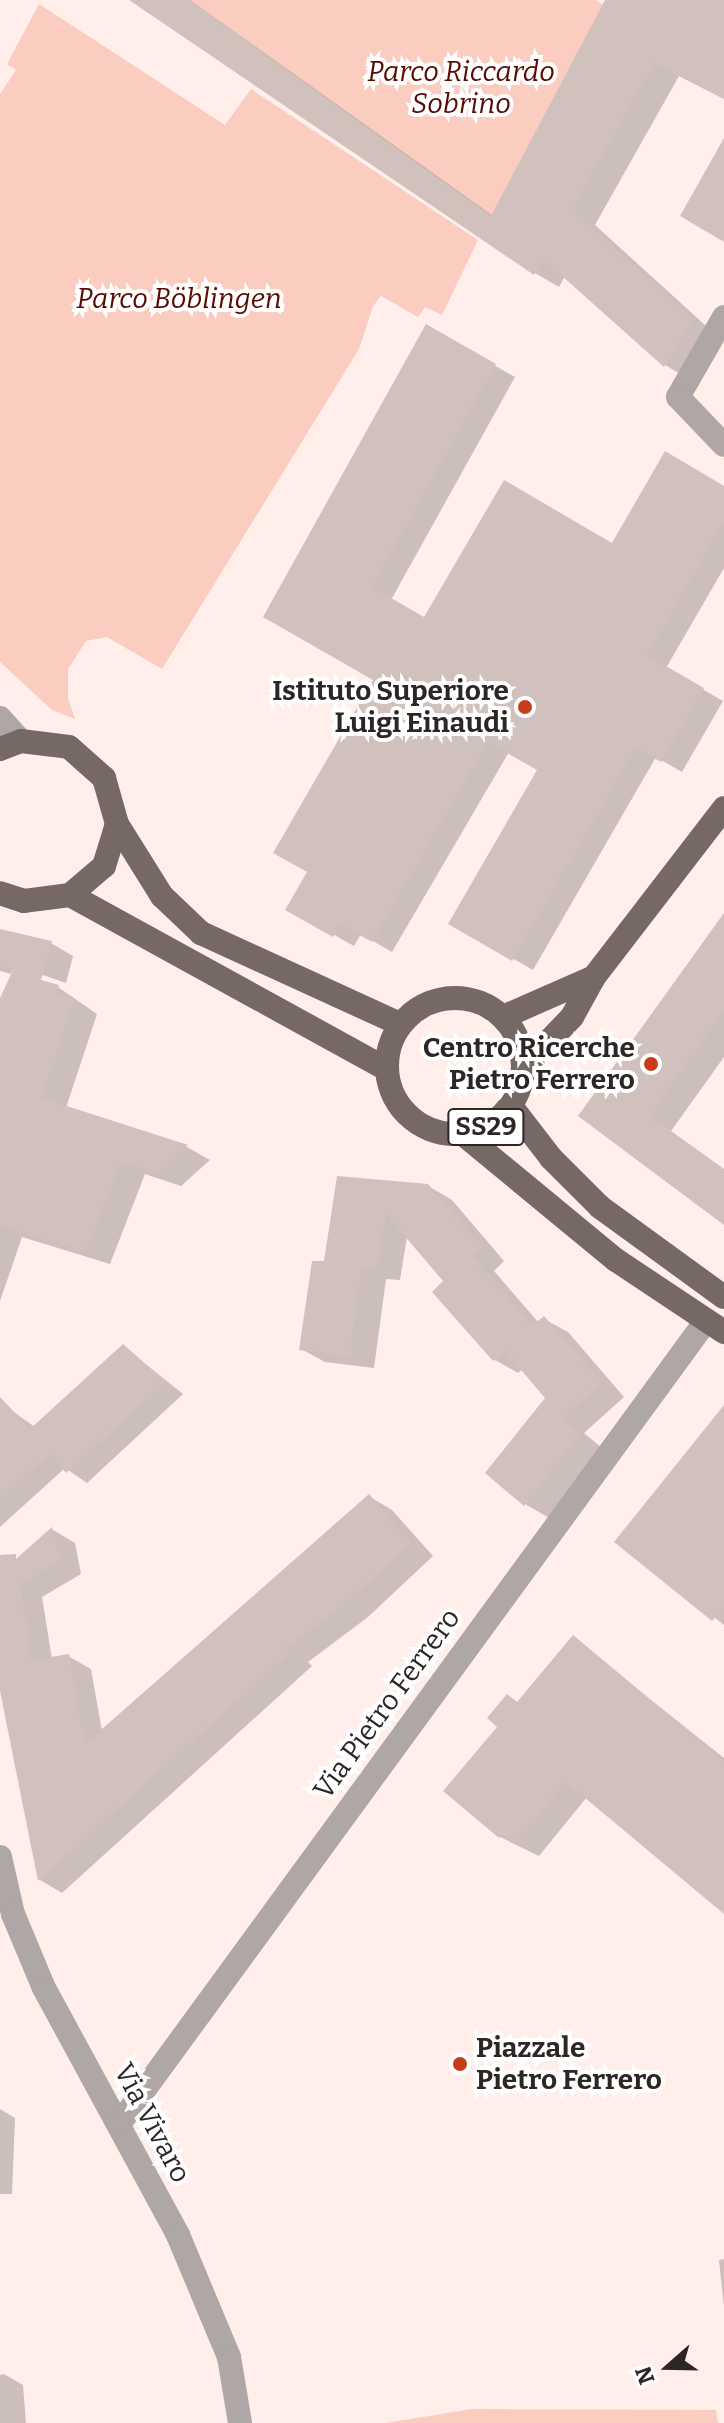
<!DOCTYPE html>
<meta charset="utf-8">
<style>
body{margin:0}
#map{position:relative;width:724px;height:2423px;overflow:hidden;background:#ffeeea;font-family:Bitter,serif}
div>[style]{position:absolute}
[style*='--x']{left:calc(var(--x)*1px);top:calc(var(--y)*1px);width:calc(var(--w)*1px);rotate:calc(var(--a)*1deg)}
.green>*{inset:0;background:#fbccc0}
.shadow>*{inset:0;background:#0003}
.building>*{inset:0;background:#d1c1bd}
.minor>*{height:24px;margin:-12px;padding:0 12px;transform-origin:12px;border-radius:12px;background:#aea7a5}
.major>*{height:24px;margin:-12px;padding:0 12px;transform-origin:12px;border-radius:12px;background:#756865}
.major>.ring{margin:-12px;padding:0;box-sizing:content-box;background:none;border:24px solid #756865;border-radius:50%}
.dots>*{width:22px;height:22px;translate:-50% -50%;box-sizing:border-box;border:4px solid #fff;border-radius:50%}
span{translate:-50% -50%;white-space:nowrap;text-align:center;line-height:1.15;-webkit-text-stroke:8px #fff;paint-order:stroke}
.shield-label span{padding:2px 6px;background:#fff;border:2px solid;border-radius:6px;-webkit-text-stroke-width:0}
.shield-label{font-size:26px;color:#2c2624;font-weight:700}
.park-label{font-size:28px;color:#580c00;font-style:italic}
.poi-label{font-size:28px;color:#2c2624;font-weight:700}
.right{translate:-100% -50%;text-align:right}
.left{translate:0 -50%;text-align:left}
.street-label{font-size:28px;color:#2c2624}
.north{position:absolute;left:628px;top:2327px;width:80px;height:80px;-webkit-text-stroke:6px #fff;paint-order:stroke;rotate:250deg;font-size:22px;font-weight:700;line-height:32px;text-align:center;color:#2c2624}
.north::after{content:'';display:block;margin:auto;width:28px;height:36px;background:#2c2624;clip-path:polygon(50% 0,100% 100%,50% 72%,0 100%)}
</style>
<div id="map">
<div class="green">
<div style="clip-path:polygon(188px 0,596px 0,603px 5px,492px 216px)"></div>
<div style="clip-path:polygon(39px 4px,225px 125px,251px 89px,478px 240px,442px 315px,425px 307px,418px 317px,381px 296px,373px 306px,359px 349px,162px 669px,107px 637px,86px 641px,68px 669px,68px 698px,75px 719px,52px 710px,0 662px,0 94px,16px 70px,7px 64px)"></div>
<div style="clip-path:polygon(472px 2409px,716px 2410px,718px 2423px,386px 2423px)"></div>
</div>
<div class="shadow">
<div style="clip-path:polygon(134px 0,190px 0,493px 216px,610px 0,724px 4px,724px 99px,679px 76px,595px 225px,716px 335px,689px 379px,665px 365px,565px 276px,559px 287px,535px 273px)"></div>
<div style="clip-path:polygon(427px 327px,515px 377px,391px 600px,425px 620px,613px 546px,724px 488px,724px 568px,666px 668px,723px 701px,682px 772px,656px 757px,533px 970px,451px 923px,540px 770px,509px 752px,392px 952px,361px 934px,354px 946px,288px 909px,310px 872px,376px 680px,266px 616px)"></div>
<div style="clip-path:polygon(724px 916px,724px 1057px,671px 1131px,724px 1169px,724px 1222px,581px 1116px)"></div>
<div style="clip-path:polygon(0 931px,51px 943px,73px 956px,66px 983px,14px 965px,11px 974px,0 971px)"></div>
<div style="clip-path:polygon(58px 987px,97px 1014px,66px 1108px,187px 1147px,210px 1160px,181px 1186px,145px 1174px,110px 1264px,22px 1237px,0 1301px,0 1090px)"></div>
<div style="clip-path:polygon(339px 1178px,428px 1186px,452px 1200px,504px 1261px,494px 1271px,539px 1323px,544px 1319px,568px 1332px,624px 1397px,584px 1433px,602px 1448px,549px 1518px,525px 1504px,548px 1398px,523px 1369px,518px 1373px,495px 1360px,435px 1292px,445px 1281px,407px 1237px,400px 1280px,386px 1279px,374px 1368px,325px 1362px,301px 1349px,326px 1263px)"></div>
<div style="clip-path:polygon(123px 1346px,183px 1394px,87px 1483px,65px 1468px,0 1527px,0 1415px,8px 1408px,35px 1427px)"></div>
<div style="clip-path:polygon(724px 1409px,724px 1625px,617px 1542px)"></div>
<div style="clip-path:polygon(370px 1497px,392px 1510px,433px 1556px,368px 1617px,308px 1662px,312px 1666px,62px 1893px,40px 1880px,0 1674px,0 1576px,53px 1530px,75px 1543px,81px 1574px,42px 1597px,52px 1659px,68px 1656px,91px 1669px,102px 1731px)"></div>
<div style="clip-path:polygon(573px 1638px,724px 1758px,724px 1911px,587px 1797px,539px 1856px,500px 1837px,446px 1791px,500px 1726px,507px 1696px,519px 1703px)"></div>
<div style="clip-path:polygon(0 2109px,15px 2118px,12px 2194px,0 2194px)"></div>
<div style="clip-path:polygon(724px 2259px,724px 2307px,719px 2260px)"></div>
<div style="clip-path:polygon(4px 2374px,23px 2385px,26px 2423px,0 2423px,0 2375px)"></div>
</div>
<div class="building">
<div style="clip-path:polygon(129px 0,190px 0,491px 216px,605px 0,724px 0,724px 99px,654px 63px,572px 209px,693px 320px,664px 367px,543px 259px,534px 275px)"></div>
<div style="clip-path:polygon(724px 138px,724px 242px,680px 216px)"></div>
<div style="clip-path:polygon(426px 324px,496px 364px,372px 587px,424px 617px,504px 480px,612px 543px,665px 451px,724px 486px,724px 522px,647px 655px,704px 688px,661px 762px,636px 748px,512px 961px,448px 924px,537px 770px,488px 742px,372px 942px,340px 924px,333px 937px,285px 910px,307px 872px,273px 853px,373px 680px,263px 617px)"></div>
<div style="clip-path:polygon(724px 913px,724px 1011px,649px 1116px,724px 1170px,724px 1225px,578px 1116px)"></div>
<div style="clip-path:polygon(0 929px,52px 941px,41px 980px,59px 985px,56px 993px,75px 999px,42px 1098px,188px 1145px,156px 1174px,121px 1162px,86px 1252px,0 1225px,0 998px,13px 970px,0 966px)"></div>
<div style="clip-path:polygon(337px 1176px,428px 1184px,482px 1247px,472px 1256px,532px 1326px,544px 1316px,602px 1382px,562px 1419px,580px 1434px,524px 1506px,485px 1473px,545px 1398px,505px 1351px,493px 1361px,432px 1292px,443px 1281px,386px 1214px,377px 1268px,362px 1267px,350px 1356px,299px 1350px,312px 1261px,324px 1261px)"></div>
<div style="clip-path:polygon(123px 1344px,166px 1382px,66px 1473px,50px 1454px,0 1499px,0 1397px,30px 1429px)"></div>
<div style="clip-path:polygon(724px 1405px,724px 1606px,712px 1621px,614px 1542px)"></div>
<div style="clip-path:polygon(369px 1494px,411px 1543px,345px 1604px,287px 1648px,291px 1652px,38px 1881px,0 1691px,0 1555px,16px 1554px,16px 1559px,52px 1527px,60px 1561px,20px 1585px,32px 1660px,69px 1654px,85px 1744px)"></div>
<div style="clip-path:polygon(573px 1635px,724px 1761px,724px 1914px,566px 1782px,515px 1844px,502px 1834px,499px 1838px,443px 1791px,497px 1727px,487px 1718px,507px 1694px,517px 1702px)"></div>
</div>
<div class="minor">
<div style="--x:724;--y:317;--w:92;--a:119.9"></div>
<div style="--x:678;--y:397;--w:66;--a:46.2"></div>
<div style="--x:0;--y:718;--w:31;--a:48"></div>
<div style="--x:0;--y:1857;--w:58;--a:77.2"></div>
<div style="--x:13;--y:1914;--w:80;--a:67.3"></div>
<div style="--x:44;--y:1988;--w:281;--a:61.5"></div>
<div style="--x:178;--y:2235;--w:132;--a:67.3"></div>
<div style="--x:229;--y:2357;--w:67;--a:80.5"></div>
<div style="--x:120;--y:2123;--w:993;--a:-53.85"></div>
</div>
<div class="major">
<div style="--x:0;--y:749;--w:22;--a:-21"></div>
<div style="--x:21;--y:741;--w:48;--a:7.1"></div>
<div style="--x:69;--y:747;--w:47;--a:41.5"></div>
<div style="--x:104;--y:778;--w:48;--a:74.2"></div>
<div style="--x:117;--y:824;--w:44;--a:107.2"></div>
<div style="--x:104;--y:866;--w:45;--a:139.5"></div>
<div style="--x:70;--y:895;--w:46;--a:172.6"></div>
<div style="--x:24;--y:901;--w:25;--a:-162"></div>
<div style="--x:117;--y:824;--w:85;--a:58"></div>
<div style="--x:162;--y:896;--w:54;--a:43.5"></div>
<div style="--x:201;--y:933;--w:219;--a:24.6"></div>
<div style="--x:70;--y:895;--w:361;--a:28.8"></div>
<div class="ring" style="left:387px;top:998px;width:112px;height:112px"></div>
<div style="--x:503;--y:1017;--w:99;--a:-23.7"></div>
<div style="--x:524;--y:1067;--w:69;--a:-46.2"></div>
<div style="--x:572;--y:1017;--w:46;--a:-61.2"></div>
<div style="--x:594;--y:977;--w:213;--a:-52.4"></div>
<div style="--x:511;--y:1106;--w:66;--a:52.4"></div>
<div style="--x:551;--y:1158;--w:69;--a:45"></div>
<div style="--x:600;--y:1207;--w:153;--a:36"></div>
<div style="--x:463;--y:1134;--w:198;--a:39.5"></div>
<div style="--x:616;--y:1260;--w:130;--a:33.7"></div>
</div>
<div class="dots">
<div style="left:525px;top:707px;background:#c63d1b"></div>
<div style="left:651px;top:1064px;background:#c63d1b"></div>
<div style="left:460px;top:2064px;background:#c63d1b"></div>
</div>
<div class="shield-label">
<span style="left:486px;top:1127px">SS29</span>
</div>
<div class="park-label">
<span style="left:461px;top:88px">Parco Riccardo<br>Sobrino</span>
<span style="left:179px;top:299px">Parco Böblingen</span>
</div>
<div class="poi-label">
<span class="right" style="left:509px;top:707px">Istituto Superiore<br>Luigi Einaudi</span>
<span class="right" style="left:635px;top:1064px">Centro Ricerche<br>Pietro Ferrero</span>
<span class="left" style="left:476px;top:2064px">Piazzale<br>Pietro Ferrero</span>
</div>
<div class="street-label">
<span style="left:387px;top:1704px;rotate:-54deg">Via Pietro Ferrero</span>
<span style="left:152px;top:2123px;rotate:62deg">Via Vivaro</span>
</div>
<div class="north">N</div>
</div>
